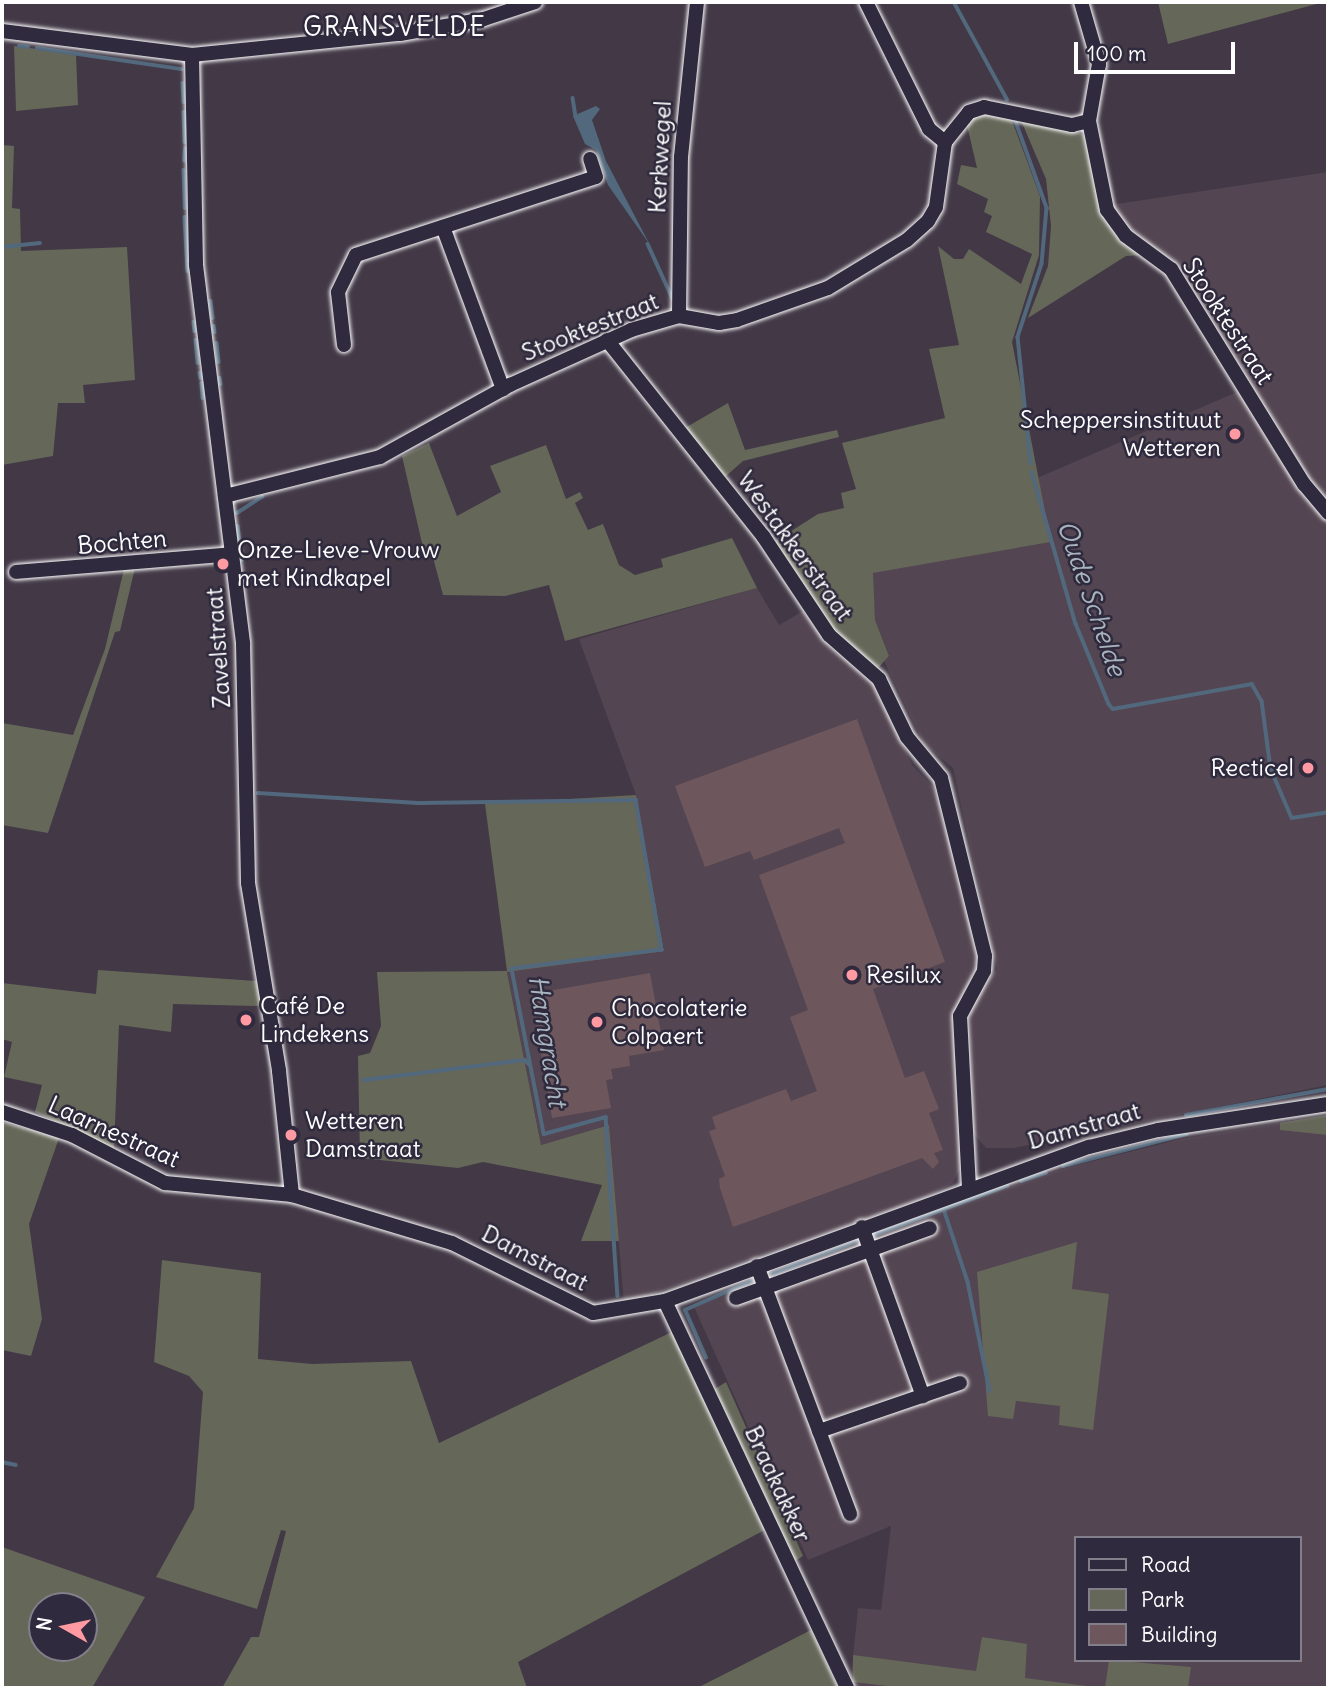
<!DOCTYPE html>
<meta charset="utf-8">
<style>
body{margin:0}
#map{position:relative;width:1330px;height:1690px;overflow:hidden;background:#423846;font-family:Delius,sans-serif}
div>[style]{position:absolute}
[style*='--x']{left:calc(var(--x)*1px);top:calc(var(--y)*1px);width:calc(var(--w)*1px);rotate:calc(var(--a)*1deg)}
.built>*{inset:0;background:#534551}
.green>*{inset:0;background:#656759}
.water>*{inset:0;background:#52687d}
.stream>*{height:3.5px;margin:-1.75px;padding:0 1.75px;transform-origin:1.75px;border-radius:1.75px;background:#52687d}
.building>*{inset:0;background:#6d575c}
.roads{filter:drop-shadow(0 0 2px #fff) drop-shadow(0 0 2px #fff)}
.minor>*{height:14px;margin:-7px;padding:0 7px;transform-origin:7px;border-radius:7px;background:#2f2a3d}
.dots>*{width:19px;height:19px;translate:-50% -50%;box-sizing:border-box;border:4px solid #2f2a3d;border-radius:50%}
span{translate:-50% -50%;white-space:nowrap;text-align:center;line-height:1.15;-webkit-text-stroke:5px #2f2a3d;paint-order:stroke}
.street-label{font-size:24px;color:#fff}
.poi-label{font-size:24px;color:#fff}
.right{translate:-100% -50%;text-align:right}
.left{translate:0 -50%;text-align:left}
.neighbourhood-label{font-size:26px;color:#fff;letter-spacing:2px}
.water-label{font-size:26px;color:#a8b4be;font-style:italic}
.frame{position:absolute;inset:0;border:4px solid #fff;pointer-events:none}
.legend{position:absolute;left:1074px;top:1536px;width:228px;height:126px;box-sizing:border-box;background:#2f2a3d;border:2px solid #827f8b;margin:0;padding:9px 12px;list-style:none;font-size:21px;color:#fff}
.legend li{display:flex;align-items:center;gap:14px;height:35px}
.legend b{width:35px;border:2px solid #827f8b}
.north{position:absolute;left:28px;top:1592px;width:70px;height:70px;box-sizing:border-box;background:#2f2a3d;border:2px solid #827f8b;border-radius:50%;rotate:279deg;font-size:19px;font-weight:700;line-height:28px;text-align:center;color:#fff}
.north::after{content:'';display:block;margin:auto;width:24px;height:32px;background:#ff9aa2;clip-path:polygon(50% 0,100% 100%,50% 72%,0 100%)}
.scale{position:absolute;left:1074px;top:42px;width:161px;height:32px;box-sizing:border-box;border:4px solid #fff;border-top:0;padding-left:9px;font-size:21px;line-height:24px;white-space:nowrap;color:#fff;-webkit-text-stroke:5px #2f2a3d;paint-order:stroke}
</style>
<div id="map">
<div class="built">
<div style="clip-path:polygon(1328px 172px,1328px 1085px,1014px 1148px,986px 1148px,974px 1134px,970px 1014px,973px 1000px,997px 969px,953px 768px,924px 744px,884px 661px,889px 656px,875px 620px,872px 573px,1050px 542px,1037px 478px,1251px 386px,1176px 266px,1119px 221px,1110px 205px)"></div>
<div style="clip-path:polygon(757px 588px,779px 625px,803px 611px,828px 646px,875px 686px,912px 765px,933px 787px,939px 804px,979px 954px,978px 969px,954px 1013px,961px 1167px,953px 1183px,926px 1197px,624px 1304px,609px 1125px,541px 1145px,507px 971px,664px 950px,636px 795px,579px 639px)"></div>
<div style="clip-path:polygon(evenodd,1328px 1115px,1328px 1688px,855px 1688px,851px 1676px,858px 1608px,881px 1610px,891px 1526px,808px 1560px,694px 1307px,925px 1216px,1069px 1167px,1181px 1139px,1328px 1115px,1076px 1538px,1300px 1538px,1300px 1660px,1076px 1660px,1076px 1538px)"></div>
</div>
<div class="green">
<div style="clip-path:polygon(1158px 2px,1324px 2px,1168px 44px)"></div>
<div style="clip-path:polygon(14px 46px,76px 54px,78px 105px,16px 111px)"></div>
<div style="clip-path:polygon(979px 113px,1010px 115px,1040px 196px,1039px 255px,1012px 342px,1051px 542px,873px 573px,875px 620px,889px 656px,878px 668px,833px 632px,774px 542px,818px 514px,844px 508px,841px 493px,856px 489px,842px 443px,945px 418px,929px 349px,959px 345px,938px 246px,954px 259px,963px 259px,969px 249px,1021px 284px,1032px 254px,986px 232px,992px 216px,984px 212px,988px 199px,957px 184px,961px 165px,977px 168px,966px 121px)"></div>
<div style="clip-path:polygon(1020px 118px,1086px 135px,1108px 223px,1144px 255px,1126px 256px,1028px 318px,1048px 266px,1051px 226px,1046px 179px)"></div>
<div style="clip-path:polygon(2px 145px,14px 146px,12px 208px,20px 209px,21px 251px,127px 247px,135px 380px,83px 385px,85px 403px,58px 403px,53px 456px,2px 465px)"></div>
<div style="clip-path:polygon(728px 403px,745px 450px,837px 430px,839px 437px,743px 461px,725px 477px,685px 428px)"></div>
<div style="clip-path:polygon(429px 443px,457px 516px,501px 492px,490px 466px,546px 445px,566px 499px,580px 492px,583px 498px,575px 503px,588px 530px,603px 524px,619px 565px,635px 575px,663px 567px,661px 559px,732px 538px,757px 588px,565px 641px,549px 585px,505px 596px,443px 595px,431px 550px,424px 552px,402px 456px)"></div>
<div style="clip-path:polygon(135px 568px,120px 631px,115px 632px,48px 833px,2px 825px,2px 723px,73px 735px,105px 649px,124px 569px)"></div>
<div style="clip-path:polygon(636px 795px,664px 951px,507px 972px,541px 1145px,609px 1125px,619px 1241px,581px 1241px,602px 1185px,483px 1162px,458px 1168px,360px 1158px,358px 1056px,370px 1053px,381px 1026px,377px 972px,507px 971px,485px 804px)"></div>
<div style="clip-path:polygon(98px 970px,257px 981px,261px 1006px,173px 1004px,171px 1032px,119px 1025px,114px 1148px,35px 1112px,42px 1085px,4px 1077px,12px 1042px,2px 1039px,2px 983px,96px 994px)"></div>
<div style="clip-path:polygon(1328px 1115px,1328px 1135px,1280px 1130px,1280px 1123px)"></div>
<div style="clip-path:polygon(2px 1122px,59px 1138px,29px 1224px,42px 1319px,31px 1356px,2px 1350px)"></div>
<div style="clip-path:polygon(1077px 1242px,1072px 1289px,1109px 1294px,1093px 1430px,1059px 1425px,1060px 1406px,1016px 1401px,1013px 1419px,988px 1416px,977px 1272px)"></div>
<div style="clip-path:polygon(162px 1260px,261px 1273px,258px 1359px,312px 1364px,411px 1361px,439px 1443px,674px 1331px,768px 1528px,518px 1662px,527px 1688px,222px 1688px,251px 1637px,259px 1637px,286px 1531px,281px 1530px,257px 1609px,156px 1577px,194px 1508px,203px 1392px,189px 1376px,154px 1362px)"></div>
<div style="clip-path:polygon(726px 1382px,803px 1556px,795px 1561px,715px 1389px)"></div>
<div style="clip-path:polygon(evenodd,2px 1547px,145px 1597px,92px 1688px,2px 1688px,2px 1547px,42px 1606px,84px 1606px,84px 1648px,42px 1648px,42px 1606px)"></div>
<div style="clip-path:polygon(811px 1630px,838px 1688px,697px 1688px)"></div>
<div style="clip-path:polygon(982px 1637px,1027px 1644px,1025px 1678px,1102px 1688px,905px 1688px,853px 1682px,853px 1655px,976px 1671px)"></div>
<div style="clip-path:polygon(1109px 1660px,1191px 1667px,1188px 1688px,1105px 1688px)"></div>
</div>
<div class="water">
<div style="clip-path:polygon(596px 106px,600px 109px,592px 120px,606px 161px,650px 245px,608px 185px,596px 150px,585px 144px,573px 116px)"></div>
</div>
<div class="stream">
<div style="--x:954;--y:2;--w:111;--a:61.3"></div>
<div style="--x:19;--y:46;--w:9;--a:6"></div>
<div style="--x:37;--y:48;--w:146;--a:8.3"></div>
<div style="--x:183;--y:83;--w:19;--a:87"></div>
<div style="--x:573;--y:98;--w:19;--a:81"></div>
<div style="--x:184;--y:112;--w:30;--a:88"></div>
<div style="--x:1015;--y:119;--w:95;--a:70.2"></div>
<div style="--x:1047;--y:208;--w:56;--a:95.1"></div>
<div style="--x:1042;--y:264;--w:77;--a:108.2"></div>
<div style="--x:1018;--y:337;--w:127;--a:84.1"></div>
<div style="--x:184;--y:161;--w:12;--a:-85"></div>
<div style="--x:184;--y:170;--w:38;--a:88"></div>
<div style="--x:185;--y:217;--w:54;--a:86.8"></div>
<div style="--x:648;--y:244;--w:60;--a:65.6"></div>
<div style="--x:2;--y:247;--w:38;--a:-6"></div>
<div style="--x:211;--y:301;--w:17;--a:83"></div>
<div style="--x:194;--y:322;--w:9;--a:84"></div>
<div style="--x:214;--y:326;--w:6;--a:81"></div>
<div style="--x:196;--y:340;--w:23;--a:85"></div>
<div style="--x:217;--y:343;--w:19;--a:84"></div>
<div style="--x:200;--y:373;--w:5;--a:79"></div>
<div style="--x:220;--y:378;--w:6;--a:81"></div>
<div style="--x:202;--y:383;--w:15;--a:86"></div>
<div style="--x:1032;--y:472;--w:158;--a:73.9"></div>
<div style="--x:1076;--y:624;--w:87;--a:67.6"></div>
<div style="--x:1109;--y:704;--w:6;--a:51"></div>
<div style="--x:1113;--y:709;--w:141;--a:-10.2"></div>
<div style="--x:1252;--y:684;--w:20;--a:60"></div>
<div style="--x:1262;--y:701;--w:69;--a:82.5"></div>
<div style="--x:1271;--y:769;--w:53;--a:66.8"></div>
<div style="--x:1292;--y:818;--w:36;--a:-9"></div>
<div style="--x:237;--y:513;--w:30;--a:-33"></div>
<div style="--x:238;--y:526;--w:34;--a:83"></div>
<div style="--x:258;--y:793;--w:160;--a:3.6"></div>
<div style="--x:418;--y:803;--w:218;--a:-0.8"></div>
<div style="--x:636;--y:800;--w:152;--a:80.2"></div>
<div style="--x:662;--y:950;--w:151;--a:172.8"></div>
<div style="--x:512;--y:969;--w:168;--a:79"></div>
<div style="--x:544;--y:1134;--w:64;--a:-15.3"></div>
<div style="--x:606;--y:1117;--w:179;--a:86.2"></div>
<div style="--x:364;--y:1080;--w:162;--a:-7.1"></div>
<div style="--x:525;--y:1060;--w:7;--a:45"></div>
<div style="--x:1186;--y:1115;--w:144;--a:-10.4"></div>
<div style="--x:1063;--y:1166;--w:128;--a:-14.5"></div>
<div style="--x:1021;--y:1181;--w:26;--a:-18"></div>
<div style="--x:944;--y:1209;--w:77;--a:71.8"></div>
<div style="--x:968;--y:1282;--w:111;--a:78.6"></div>
<div style="--x:875;--y:1235;--w:141;--a:-20.4"></div>
<div style="--x:772;--y:1274;--w:89;--a:-21.1"></div>
<div style="--x:706;--y:1358;--w:52;--a:-113.6"></div>
<div style="--x:685;--y:1310;--w:73;--a:-23.4"></div>
<div style="--x:2;--y:1462;--w:14;--a:12"></div>
</div>
<div class="building">
<div style="clip-path:polygon(857px 719px,945px 962px,873px 989px,905px 1078px,924px 1071px,939px 1109px,929px 1113px,943px 1150px,934px 1153px,939px 1162px,933px 1169px,922px 1158px,733px 1227px,720px 1188px,719px 1179px,725px 1176px,709px 1131px,716px 1129px,712px 1117px,786px 1089px,791px 1101px,817px 1091px,790px 1017px,808px 1010px,759px 875px,845px 843px,839px 828px,754px 860px,750px 851px,705px 867px,675px 786px)"></div>
<div style="clip-path:polygon(650px 973px,664px 1050px,629px 1056px,630px 1066px,611px 1069px,613px 1079px,606px 1080px,611px 1108px,552px 1118px,531px 994px)"></div>
</div>
<div class="roads">
<div class="minor">
<div style="--x:866;--y:2;--w:142;--a:63.6"></div>
<div style="--x:929;--y:129;--w:21;--a:39"></div>
<div style="--x:1081;--y:2;--w:65;--a:73.8"></div>
<div style="--x:1099;--y:64;--w:58;--a:100"></div>
<div style="--x:1089;--y:121;--w:91;--a:78.6"></div>
<div style="--x:1107;--y:210;--w:32;--a:54"></div>
<div style="--x:1126;--y:236;--w:56;--a:36.3"></div>
<div style="--x:1171;--y:269;--w:253;--a:58.3"></div>
<div style="--x:1304;--y:484;--w:38;--a:50"></div>
<div style="--x:2;--y:31;--w:192;--a:7.2"></div>
<div style="--x:192;--y:55;--w:209;--a:-5.8"></div>
<div style="--x:400;--y:34;--w:85;--a:-10.1"></div>
<div style="--x:484;--y:19;--w:54;--a:-18.4"></div>
<div style="--x:192;--y:55;--w:210;--a:88.9"></div>
<div style="--x:196;--y:265;--w:381;--a:82.9"></div>
<div style="--x:243;--y:643;--w:240;--a:88.8"></div>
<div style="--x:248;--y:883;--w:191;--a:80.6"></div>
<div style="--x:279;--y:1071;--w:125;--a:84"></div>
<div style="--x:443;--y:227;--w:173;--a:69.7"></div>
<div style="--x:679;--y:316;--w:159;--a:-89.3"></div>
<div style="--x:681;--y:157;--w:156;--a:-84.1"></div>
<div style="--x:607;--y:340;--w:251;--a:51.5"></div>
<div style="--x:763;--y:536;--w:119;--a:56.3"></div>
<div style="--x:829;--y:635;--w:67;--a:41.3"></div>
<div style="--x:879;--y:679;--w:64;--a:64.2"></div>
<div style="--x:907;--y:737;--w:53;--a:50.3"></div>
<div style="--x:941;--y:778;--w:183;--a:76.1"></div>
<div style="--x:985;--y:956;--w:15;--a:94"></div>
<div style="--x:984;--y:971;--w:51;--a:118.1"></div>
<div style="--x:960;--y:1016;--w:171;--a:87"></div>
<div style="--x:344;--y:345;--w:53;--a:-96.5"></div>
<div style="--x:338;--y:292;--w:41;--a:-64.1"></div>
<div style="--x:356;--y:255;--w:252;--a:-18"></div>
<div style="--x:596;--y:177;--w:19;--a:-108"></div>
<div style="--x:225;--y:496;--w:160;--a:-14.1"></div>
<div style="--x:380;--y:457;--w:149;--a:-29"></div>
<div style="--x:510;--y:385;--w:133;--a:-24.4"></div>
<div style="--x:631;--y:330;--w:50;--a:-16.3"></div>
<div style="--x:679;--y:316;--w:41;--a:9.9"></div>
<div style="--x:719;--y:323;--w:18;--a:-9"></div>
<div style="--x:737;--y:320;--w:96;--a:-19.4"></div>
<div style="--x:828;--y:288;--w:92;--a:-31.3"></div>
<div style="--x:907;--y:240;--w:28;--a:-42"></div>
<div style="--x:928;--y:221;--w:16;--a:-60"></div>
<div style="--x:936;--y:207;--w:66;--a:-82.1"></div>
<div style="--x:945;--y:142;--w:38;--a:-51"></div>
<div style="--x:969;--y:112;--w:16;--a:-18"></div>
<div style="--x:984;--y:107;--w:90;--a:11.6"></div>
<div style="--x:1072;--y:125;--w:17;--a:-13"></div>
<div style="--x:16;--y:572;--w:218;--a:-4.7"></div>
<div style="--x:2;--y:1112;--w:74;--a:18.2"></div>
<div style="--x:72;--y:1135;--w:105;--a:27.3"></div>
<div style="--x:165;--y:1183;--w:128;--a:5.4"></div>
<div style="--x:292;--y:1195;--w:167;--a:16.7"></div>
<div style="--x:452;--y:1243;--w:157;--a:26.4"></div>
<div style="--x:593;--y:1313;--w:73;--a:-9.5"></div>
<div style="--x:665;--y:1301;--w:451;--a:-20"></div>
<div style="--x:1089;--y:1147;--w:71;--a:-13.8"></div>
<div style="--x:1158;--y:1130;--w:172;--a:-8.7"></div>
<div style="--x:862;--y:1227;--w:180;--a:70.2"></div>
<div style="--x:757;--y:1266;--w:265;--a:69.4"></div>
<div style="--x:736;--y:1298;--w:206;--a:-19.8"></div>
<div style="--x:665;--y:1301;--w:428;--a:64.8"></div>
<div style="--x:819;--y:1431;--w:149;--a:-18.8"></div>
</div>
</div>
<div class="dots">
<div style="left:1235px;top:434px;background:#ff9aa2"></div>
<div style="left:223px;top:564px;background:#ff9aa2"></div>
<div style="left:1308px;top:768px;background:#ff9aa2"></div>
<div style="left:852px;top:975px;background:#ff9aa2"></div>
<div style="left:246px;top:1020px;background:#ff9aa2"></div>
<div style="left:597px;top:1022px;background:#ff9aa2"></div>
<div style="left:291px;top:1135px;background:#ff9aa2"></div>
</div>
<div class="street-label">
<span style="left:660px;top:157px;rotate:-87deg">Kerkwegel</span>
<span style="left:1228px;top:321px;rotate:57deg">Stooktestraat</span>
<span style="left:590px;top:327px;rotate:-22deg">Stooktestraat</span>
<span style="left:122px;top:542px;rotate:-5deg">Bochten</span>
<span style="left:795px;top:546px;rotate:54deg">Westakkerstraat</span>
<span style="left:218px;top:648px;rotate:-94deg">Zavelstraat</span>
<span style="left:1084px;top:1126px;rotate:-16deg">Damstraat</span>
<span style="left:114px;top:1132px;rotate:24deg">Laarnestraat</span>
<span style="left:535px;top:1258px;rotate:27deg">Damstraat</span>
<span style="left:778px;top:1484px;rotate:65deg">Braakakker</span>
</div>
<div class="poi-label">
<span class="right" style="left:1221px;top:434px">Scheppersinstituut<br>Wetteren</span>
<span class="left" style="left:237px;top:564px">Onze-Lieve-Vrouw<br>met Kindkapel</span>
<span class="right" style="left:1294px;top:768px">Recticel</span>
<span class="left" style="left:866px;top:975px">Resilux</span>
<span class="left" style="left:260px;top:1020px">Café De<br>Lindekens</span>
<span class="left" style="left:611px;top:1022px">Chocolaterie<br>Colpaert</span>
<span class="left" style="left:305px;top:1135px">Wetteren<br>Damstraat</span>
</div>
<div class="neighbourhood-label">
<span style="left:395px;top:27px">GRANSVELDE</span>
</div>
<div class="water-label">
<span style="left:1092px;top:598px;rotate:71deg">Oude Schelde</span>
<span style="left:548px;top:1041px;rotate:81deg">Hamgracht</span>
</div>
<div class="frame"></div>
<ul class="legend">
<li><b style="height:9px;background:#2f2a3d"></b>Road</li>
<li><b style="height:19px;background:#656759"></b>Park</li>
<li><b style="height:19px;background:#6d575c"></b>Building</li>
</ul>
<div class="north">N</div>
<div class="scale">100 m</div>
</div>
